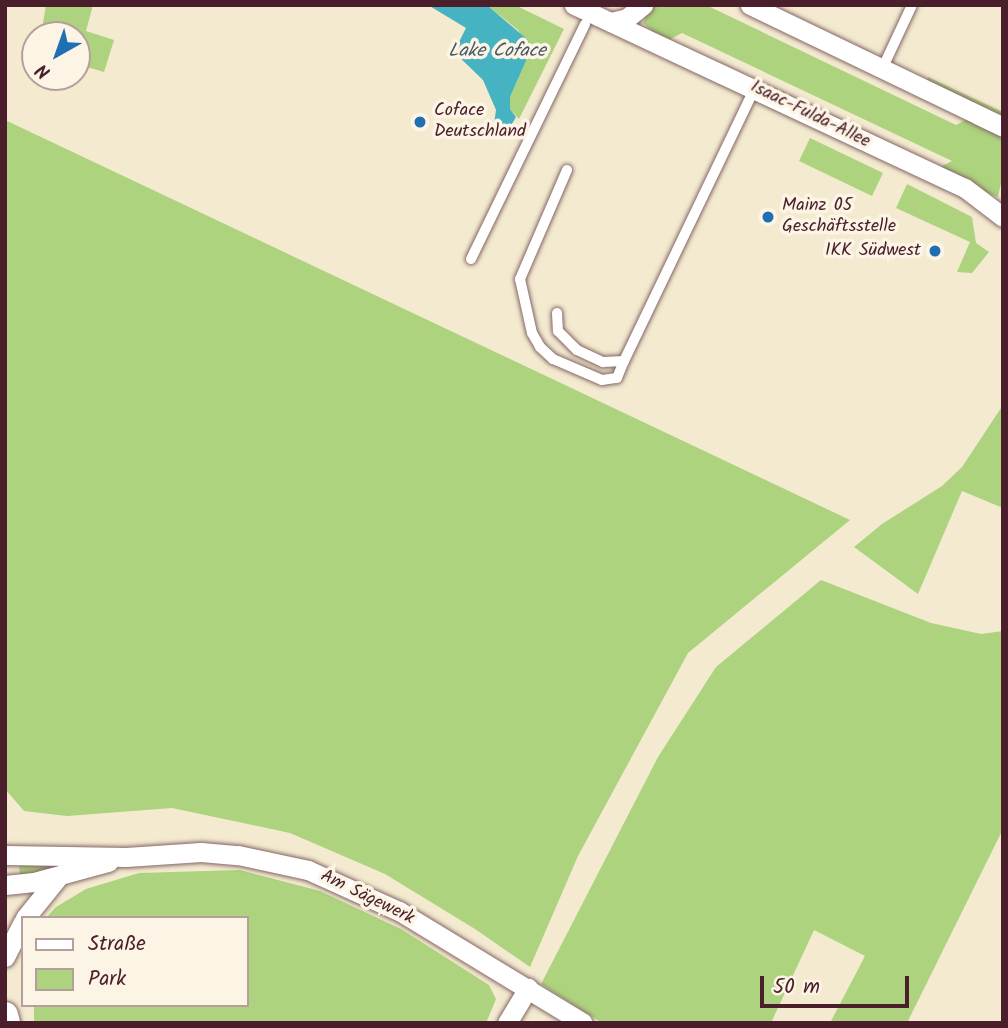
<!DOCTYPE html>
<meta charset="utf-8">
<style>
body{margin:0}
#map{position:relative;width:1008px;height:1028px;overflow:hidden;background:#f3ead0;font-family:Kalam,sans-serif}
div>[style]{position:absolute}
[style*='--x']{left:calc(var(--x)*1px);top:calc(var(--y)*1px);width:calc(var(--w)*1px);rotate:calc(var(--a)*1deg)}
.green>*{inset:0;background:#add37e}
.water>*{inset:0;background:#46b3c2}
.roads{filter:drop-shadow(0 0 2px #856665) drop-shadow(0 0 2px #856665)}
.lane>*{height:10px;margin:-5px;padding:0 5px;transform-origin:5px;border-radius:5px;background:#fff}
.street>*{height:19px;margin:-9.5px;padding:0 9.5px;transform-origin:9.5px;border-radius:9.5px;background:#fff}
.secondary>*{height:26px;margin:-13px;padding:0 13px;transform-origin:13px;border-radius:13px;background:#fff}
.dots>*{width:19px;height:19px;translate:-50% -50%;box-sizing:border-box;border:4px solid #fcf5e5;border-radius:50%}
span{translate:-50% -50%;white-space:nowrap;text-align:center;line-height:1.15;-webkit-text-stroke:7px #fcf5e5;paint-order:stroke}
.poi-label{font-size:18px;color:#4a1f2b}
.left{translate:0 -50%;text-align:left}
.right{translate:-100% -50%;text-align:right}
.street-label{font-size:18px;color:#4a1f2b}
.water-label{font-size:19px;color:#485a67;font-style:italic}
.frame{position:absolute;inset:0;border:7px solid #4a1f2b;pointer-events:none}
.legend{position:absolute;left:21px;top:916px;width:228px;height:91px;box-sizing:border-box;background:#fcf5e5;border:2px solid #b59f9b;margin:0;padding:9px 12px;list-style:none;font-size:21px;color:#4a1f2b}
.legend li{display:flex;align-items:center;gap:14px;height:35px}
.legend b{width:35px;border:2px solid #b59f9b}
.north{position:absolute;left:21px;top:21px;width:70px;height:70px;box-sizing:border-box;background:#fcf5e5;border:2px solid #b59f9b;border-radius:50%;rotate:220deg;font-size:19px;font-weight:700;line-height:28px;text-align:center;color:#4a1f2b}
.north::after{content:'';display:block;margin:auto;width:24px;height:32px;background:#1f6fb2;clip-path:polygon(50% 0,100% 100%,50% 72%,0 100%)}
.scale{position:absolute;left:760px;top:976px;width:149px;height:32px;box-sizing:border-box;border:4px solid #4a1f2b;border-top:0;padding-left:9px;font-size:21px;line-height:24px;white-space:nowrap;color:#4a1f2b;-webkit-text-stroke:5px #fcf5e5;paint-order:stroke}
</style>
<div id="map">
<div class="green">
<div style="clip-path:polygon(46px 5px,93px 5px,86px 31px,114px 40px,104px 72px,77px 64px,77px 35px,41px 35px)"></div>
<div style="clip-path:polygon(487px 5px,515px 5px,564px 29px,519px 119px,510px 109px,510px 97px,530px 52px,518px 30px)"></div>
<div style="clip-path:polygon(651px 5px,706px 5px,956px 125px,973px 116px,1003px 133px,1003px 174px,998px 197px,934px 170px,952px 161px,682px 33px,665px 42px,643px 23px)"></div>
<div style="clip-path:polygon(928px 77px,1003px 112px,1003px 119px,926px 82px)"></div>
<div style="clip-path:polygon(5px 120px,850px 520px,688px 653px,578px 856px,530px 967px,475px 929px,385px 874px,290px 833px,172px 808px,67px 816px,24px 811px,5px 789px)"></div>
<div style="clip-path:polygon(810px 138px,883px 173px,872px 196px,799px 161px)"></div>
<div style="clip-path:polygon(907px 184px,972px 217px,976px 243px,989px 252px,972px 273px,957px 272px,970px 242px,896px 208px)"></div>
<div style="clip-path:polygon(1003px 405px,1003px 508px,962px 491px,918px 594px,854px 547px,882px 524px,942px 486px,962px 467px)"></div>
<div style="clip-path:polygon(821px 580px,931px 623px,981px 634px,1003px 631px,1003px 829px,907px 1023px,830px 1023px,865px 956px,814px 930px,771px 1023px,602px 1023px,541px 984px,658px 757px,716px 667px)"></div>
<div style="clip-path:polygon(54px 864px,56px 869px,20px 877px,19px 865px)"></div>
<div style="clip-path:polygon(240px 870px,320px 891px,401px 929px,489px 985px,496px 999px,486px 1023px,34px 1023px,34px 1005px,247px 1005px,247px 918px,46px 918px,56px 907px,86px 889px,139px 873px)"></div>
</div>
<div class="water">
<div style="clip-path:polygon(428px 5px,487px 5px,528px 40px,530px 52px,510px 97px,510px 109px,516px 117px,506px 134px,494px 124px,496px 110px,483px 80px,454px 52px,466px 28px)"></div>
</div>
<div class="roads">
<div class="lane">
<div style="--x:883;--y:67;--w:68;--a:-64.9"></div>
<div style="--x:567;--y:170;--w:119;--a:113.3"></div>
<div style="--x:520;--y:279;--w:55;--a:77.5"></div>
<div style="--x:532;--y:333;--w:16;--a:60"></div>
<div style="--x:540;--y:347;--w:18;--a:43"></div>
<div style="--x:553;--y:359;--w:53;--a:23.2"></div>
<div style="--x:602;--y:380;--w:15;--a:-8"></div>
<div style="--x:617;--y:378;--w:18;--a:-68"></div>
<div style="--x:471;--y:259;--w:261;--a:-64.1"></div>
<div style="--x:557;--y:313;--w:18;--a:87"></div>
<div style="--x:558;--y:331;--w:27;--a:45"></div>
<div style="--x:577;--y:350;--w:29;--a:25"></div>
<div style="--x:603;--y:362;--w:21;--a:-3"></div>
<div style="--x:624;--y:361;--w:303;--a:-64.4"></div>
</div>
<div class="street">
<div style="--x:574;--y:5;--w:432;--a:25.1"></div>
<div style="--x:965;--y:188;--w:48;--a:37.3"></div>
<div style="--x:750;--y:5;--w:281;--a:25.7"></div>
<div style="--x:611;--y:22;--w:16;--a:-14"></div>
<div style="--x:627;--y:18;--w:21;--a:-39"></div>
<div style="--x:5;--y:855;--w:121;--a:0.9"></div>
<div style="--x:126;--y:857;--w:75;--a:-3.8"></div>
<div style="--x:201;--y:852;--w:37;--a:5"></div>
<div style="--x:238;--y:855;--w:72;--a:12.1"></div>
<div style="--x:308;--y:870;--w:100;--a:24.3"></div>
<div style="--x:399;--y:911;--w:215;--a:31.3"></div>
<div style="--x:5;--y:885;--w:29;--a:-6"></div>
<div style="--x:34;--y:882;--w:77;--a:-15.1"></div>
<div style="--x:25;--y:918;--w:54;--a:-51"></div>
<div style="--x:5;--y:957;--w:39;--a:-63"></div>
<div style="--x:507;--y:1023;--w:41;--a:-59"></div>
</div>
<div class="secondary">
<div style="--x:5;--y:1015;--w:8;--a:76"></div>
</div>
</div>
<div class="dots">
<div style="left:420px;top:122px;background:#1f6fb2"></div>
<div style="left:768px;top:217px;background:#1f6fb2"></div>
<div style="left:935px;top:251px;background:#1f6fb2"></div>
</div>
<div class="poi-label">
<span class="left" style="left:434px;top:122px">Coface<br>Deutschland</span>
<span class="left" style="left:782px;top:217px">Mainz 05<br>Geschäftsstelle</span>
<span class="right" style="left:921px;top:251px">IKK Südwest</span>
</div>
<div class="street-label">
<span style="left:810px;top:115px;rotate:26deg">Isaac-Fulda-Allee</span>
<span style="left:367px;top:898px;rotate:26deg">Am Sägewerk</span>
</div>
<div class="water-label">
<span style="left:497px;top:52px">Lake Coface</span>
</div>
<div class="frame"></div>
<ul class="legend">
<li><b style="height:9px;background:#fff"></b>Straße</li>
<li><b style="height:19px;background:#add37e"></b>Park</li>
</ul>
<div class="north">N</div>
<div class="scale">50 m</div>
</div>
